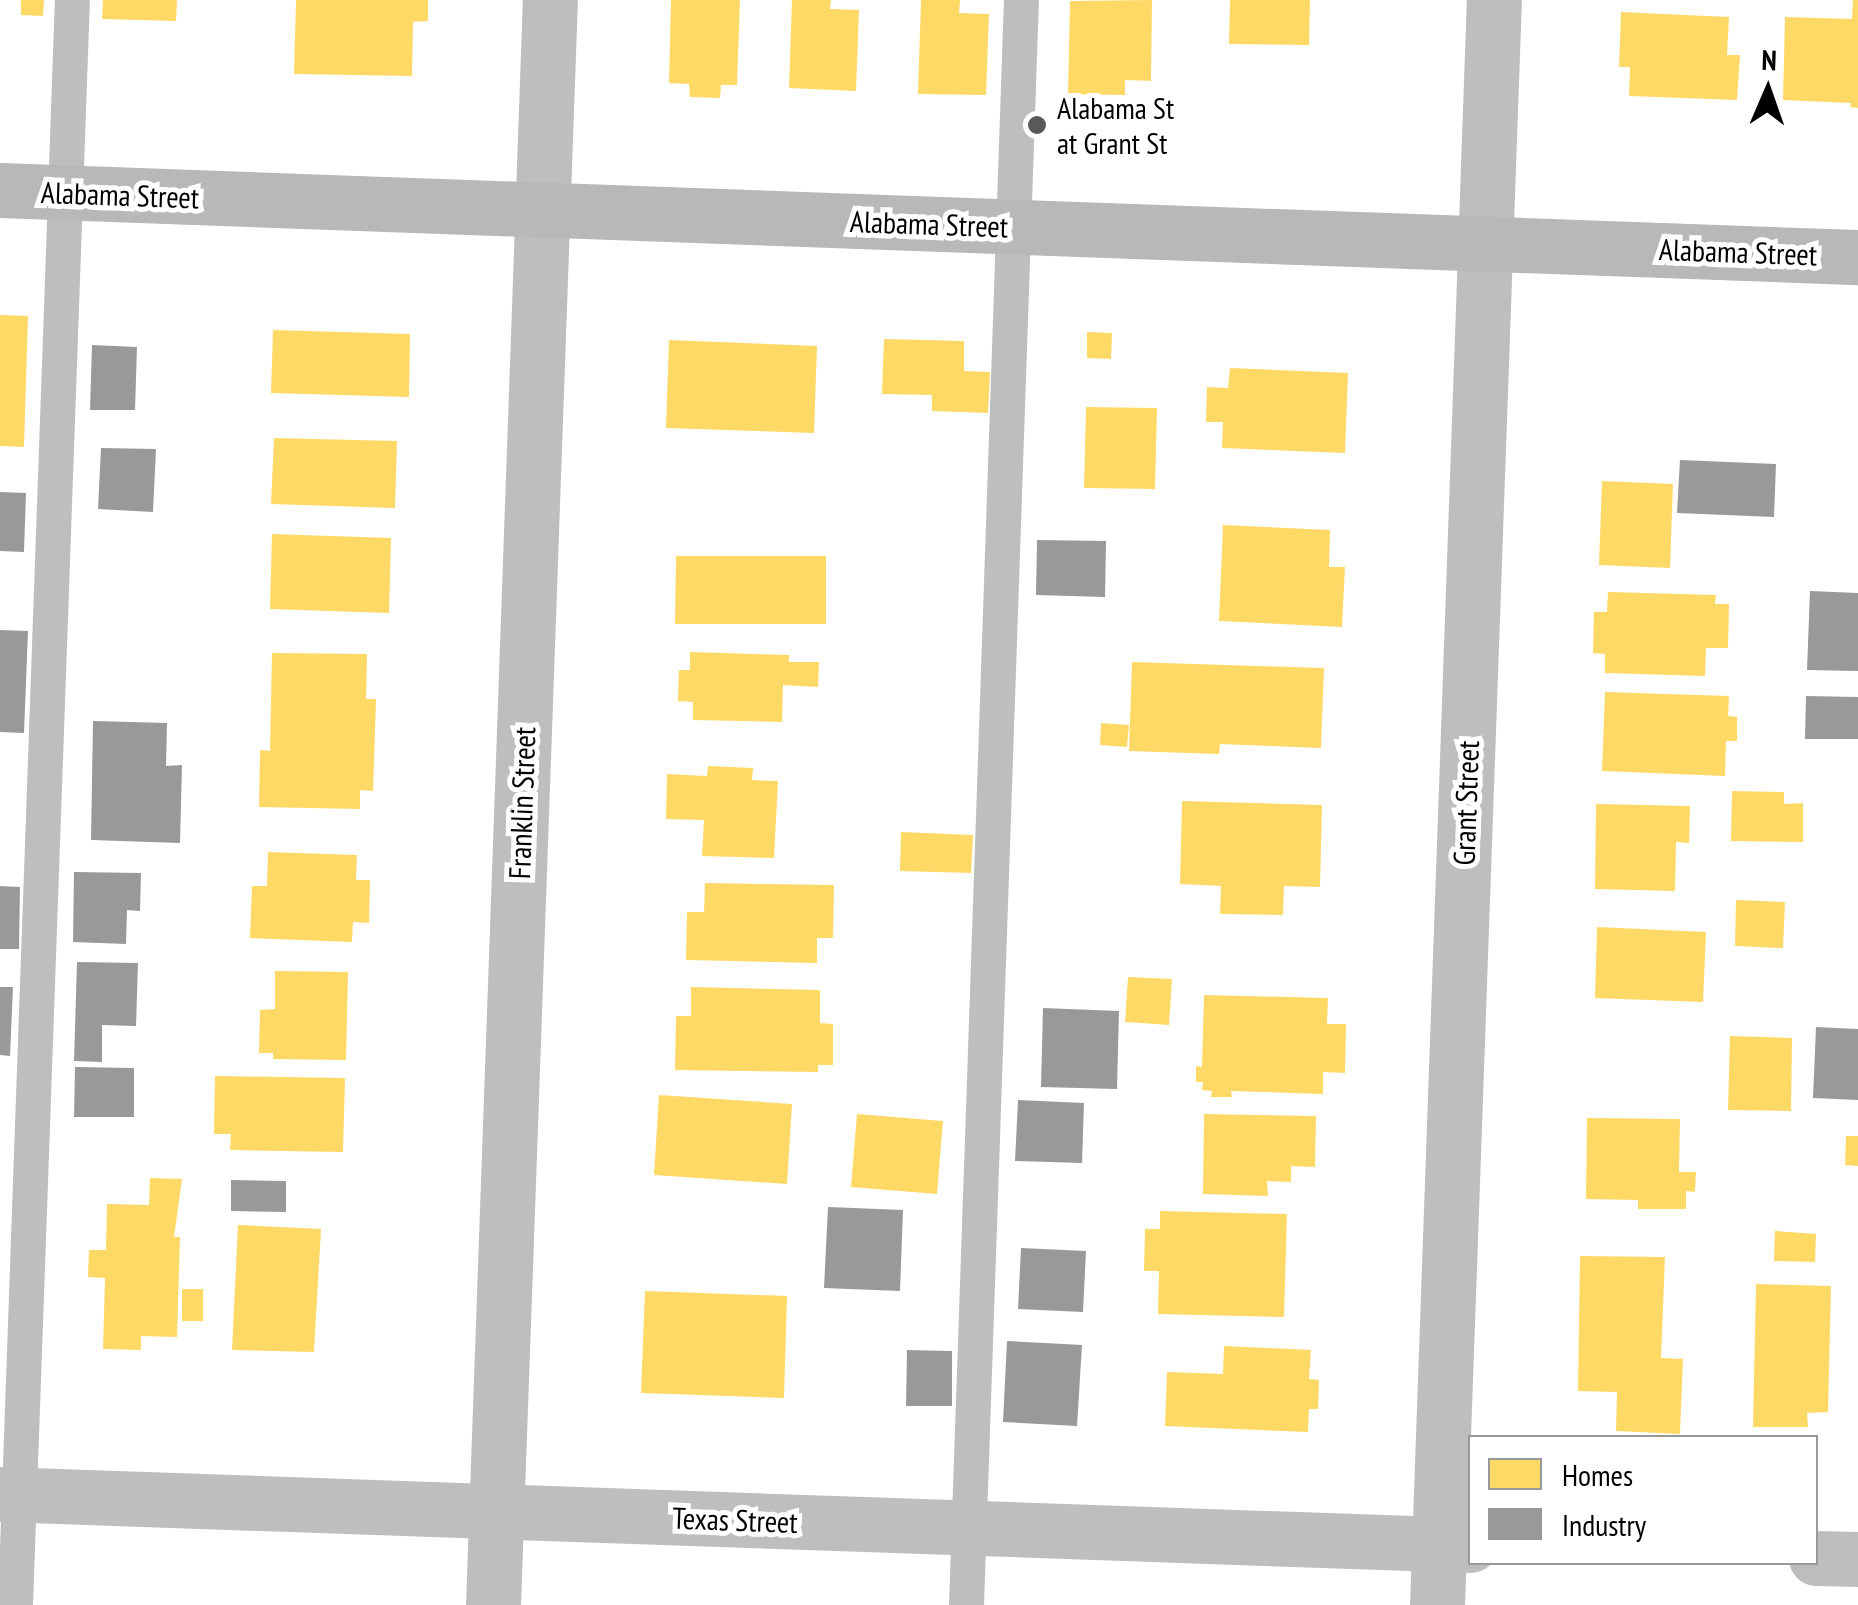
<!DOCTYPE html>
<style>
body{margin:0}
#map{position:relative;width:1858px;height:1605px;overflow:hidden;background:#fff;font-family:"PT Sans Narrow",sans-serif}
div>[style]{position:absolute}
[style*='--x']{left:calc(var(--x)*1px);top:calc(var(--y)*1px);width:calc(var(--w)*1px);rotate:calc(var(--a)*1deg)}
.homes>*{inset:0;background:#ffd966}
.industry>*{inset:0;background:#999}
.service>*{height:35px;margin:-17.5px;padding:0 17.5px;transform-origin:17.5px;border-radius:17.5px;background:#bebebe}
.minor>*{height:55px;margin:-27.5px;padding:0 27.5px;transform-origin:27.5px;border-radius:27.5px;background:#bebebe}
.secondary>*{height:55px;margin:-27.5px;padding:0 27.5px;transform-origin:27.5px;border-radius:27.5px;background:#b8b8b8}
.dots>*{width:28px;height:28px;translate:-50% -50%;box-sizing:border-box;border:5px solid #fff;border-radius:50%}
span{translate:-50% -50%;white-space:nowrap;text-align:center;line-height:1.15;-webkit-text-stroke:10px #fff;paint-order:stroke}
.poi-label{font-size:30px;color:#000}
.left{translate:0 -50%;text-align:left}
.street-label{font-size:30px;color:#000}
.legend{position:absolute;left:1468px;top:1435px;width:350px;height:130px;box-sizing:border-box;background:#fff;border:2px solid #999;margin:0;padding:12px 18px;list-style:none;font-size:30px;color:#000}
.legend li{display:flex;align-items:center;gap:20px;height:50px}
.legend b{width:50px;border:2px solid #999}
.north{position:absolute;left:1718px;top:40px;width:100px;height:100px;-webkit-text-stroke:8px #fff;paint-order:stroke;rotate:2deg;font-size:28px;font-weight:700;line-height:40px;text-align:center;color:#000}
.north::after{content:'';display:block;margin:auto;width:35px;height:45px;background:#000;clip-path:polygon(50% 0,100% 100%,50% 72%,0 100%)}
</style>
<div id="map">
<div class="homes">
<div style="clip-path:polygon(21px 0,44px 0,43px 16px,21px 15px)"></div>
<div style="clip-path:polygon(103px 0,177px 0,176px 21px,102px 19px)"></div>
<div style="clip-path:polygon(296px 0,428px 0,428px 21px,413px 22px,412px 76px,294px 74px)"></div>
<div style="clip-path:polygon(671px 0,740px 0,737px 85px,721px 85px,720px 98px,690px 97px,689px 84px,669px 83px)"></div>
<div style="clip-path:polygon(792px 0,831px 0,830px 9px,859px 10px,856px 91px,789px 88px)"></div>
<div style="clip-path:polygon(921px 0,960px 0,959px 13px,989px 14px,986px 95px,918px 94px)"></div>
<div style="clip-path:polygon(1152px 0,1151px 81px,1125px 80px,1125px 95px,1068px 94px,1070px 1px)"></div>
<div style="clip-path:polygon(1230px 0,1310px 0,1309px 45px,1229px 44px)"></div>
<div style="clip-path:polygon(1853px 0,1858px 0,1858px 108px,1850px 107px,1851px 103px,1783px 100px,1785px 17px,1852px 19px)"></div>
<div style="clip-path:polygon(1621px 12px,1729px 17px,1727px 55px,1740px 55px,1737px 100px,1629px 96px,1630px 67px,1619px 67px)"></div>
<div style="clip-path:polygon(0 315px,28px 316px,24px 447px,0 446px)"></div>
<div style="clip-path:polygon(273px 330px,410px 334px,409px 397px,271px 393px)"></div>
<div style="clip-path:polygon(1087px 332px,1112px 333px,1111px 359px,1087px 358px)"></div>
<div style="clip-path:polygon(884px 339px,964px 341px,964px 371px,990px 372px,988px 413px,932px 411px,932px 395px,882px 394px)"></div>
<div style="clip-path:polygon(669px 340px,817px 346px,814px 433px,666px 428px)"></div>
<div style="clip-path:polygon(1230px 368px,1348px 373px,1345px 453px,1222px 448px,1223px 422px,1206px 422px,1207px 387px,1228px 388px)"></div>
<div style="clip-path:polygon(1086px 407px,1157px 408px,1155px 489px,1084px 488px)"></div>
<div style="clip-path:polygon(274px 438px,397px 441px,395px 508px,271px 504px)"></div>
<div style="clip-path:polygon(1602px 481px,1673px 484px,1670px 568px,1599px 565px)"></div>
<div style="clip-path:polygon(1223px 525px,1330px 530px,1329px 567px,1345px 567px,1342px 627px,1219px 621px)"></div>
<div style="clip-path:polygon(272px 534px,391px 538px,389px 613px,270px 609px)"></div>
<div style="clip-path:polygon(676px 556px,826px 556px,826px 624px,675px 624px)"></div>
<div style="clip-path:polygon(1608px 592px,1716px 595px,1715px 604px,1729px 604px,1728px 648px,1706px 648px,1705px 676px,1605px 673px,1605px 654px,1593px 653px,1594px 612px,1607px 612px)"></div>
<div style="clip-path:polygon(690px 652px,789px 655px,789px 662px,819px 662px,818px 687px,783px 685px,782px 722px,693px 720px,693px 702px,678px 701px,679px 670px,690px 670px)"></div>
<div style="clip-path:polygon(272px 653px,367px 654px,366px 699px,376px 699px,373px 791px,360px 790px,360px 809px,259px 807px,260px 750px,270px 751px)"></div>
<div style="clip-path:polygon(1132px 662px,1324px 668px,1321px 748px,1220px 744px,1219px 754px,1129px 751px)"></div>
<div style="clip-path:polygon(1605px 692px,1729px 696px,1728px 716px,1737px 717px,1737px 741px,1726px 741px,1725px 776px,1602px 771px)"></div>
<div style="clip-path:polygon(1101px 723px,1129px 725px,1127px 747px,1100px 745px)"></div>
<div style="clip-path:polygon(708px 766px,753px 768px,752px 780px,778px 781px,774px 858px,702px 856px,704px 820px,666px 819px,667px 774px,707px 776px)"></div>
<div style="clip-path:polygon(1732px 791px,1784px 792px,1784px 804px,1803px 803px,1803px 842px,1731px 841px)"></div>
<div style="clip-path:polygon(1182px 801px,1322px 805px,1320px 887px,1284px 886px,1283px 915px,1220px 914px,1221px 886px,1180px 884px)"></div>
<div style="clip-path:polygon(1596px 804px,1690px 806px,1689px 843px,1676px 842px,1675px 891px,1595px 889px)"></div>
<div style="clip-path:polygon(901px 832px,973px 835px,971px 873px,900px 871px)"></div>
<div style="clip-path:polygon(268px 852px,357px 855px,356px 880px,370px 880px,369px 923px,353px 922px,352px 942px,250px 938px,252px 886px,267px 886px)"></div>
<div style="clip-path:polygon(705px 883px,834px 885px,833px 938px,817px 938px,817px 963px,686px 960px,687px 912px,704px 912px)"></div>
<div style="clip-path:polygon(1736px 900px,1785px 902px,1783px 948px,1735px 946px)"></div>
<div style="clip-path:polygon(1597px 927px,1706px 932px,1703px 1002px,1595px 998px)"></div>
<div style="clip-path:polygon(275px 971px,348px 972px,346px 1060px,273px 1059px,273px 1053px,259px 1053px,260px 1010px,275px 1009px)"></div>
<div style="clip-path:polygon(1128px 977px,1172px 979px,1169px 1025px,1125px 1022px)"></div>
<div style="clip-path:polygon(691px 987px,820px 990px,820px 1023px,833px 1024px,833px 1065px,818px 1065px,818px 1072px,675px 1070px,676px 1016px,691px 1016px)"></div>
<div style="clip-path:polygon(1204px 995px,1328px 998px,1327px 1024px,1346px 1024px,1345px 1073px,1323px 1072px,1323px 1094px,1231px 1091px,1232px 1097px,1211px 1097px,1212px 1091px,1202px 1090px,1203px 1082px,1196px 1082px,1196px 1066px,1202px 1067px)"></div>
<div style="clip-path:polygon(1730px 1036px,1792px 1038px,1791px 1111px,1728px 1110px)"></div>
<div style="clip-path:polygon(215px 1076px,345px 1078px,343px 1152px,230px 1150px,231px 1134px,214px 1134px)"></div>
<div style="clip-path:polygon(659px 1095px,792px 1104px,787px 1184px,654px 1175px)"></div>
<div style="clip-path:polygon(857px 1114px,943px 1121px,937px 1194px,851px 1187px)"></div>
<div style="clip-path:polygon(1204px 1114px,1316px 1116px,1315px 1167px,1291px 1166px,1291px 1182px,1267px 1181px,1268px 1196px,1203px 1194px)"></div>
<div style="clip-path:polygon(1587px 1118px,1680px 1119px,1679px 1172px,1696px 1172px,1695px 1192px,1686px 1191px,1686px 1209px,1638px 1209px,1638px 1200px,1586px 1199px)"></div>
<div style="clip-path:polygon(1846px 1136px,1858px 1136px,1858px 1166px,1845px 1165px)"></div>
<div style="clip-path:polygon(150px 1178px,182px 1179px,174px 1237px,180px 1237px,177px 1337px,141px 1336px,141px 1350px,103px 1349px,105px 1278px,88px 1277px,89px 1250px,106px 1250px,107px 1204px,149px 1205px)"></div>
<div style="clip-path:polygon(1160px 1211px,1287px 1214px,1284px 1317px,1158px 1314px,1159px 1271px,1144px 1271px,1145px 1229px,1160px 1229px)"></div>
<div style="clip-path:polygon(238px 1225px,321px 1229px,314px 1352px,232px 1350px)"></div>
<div style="clip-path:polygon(1775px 1231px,1816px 1234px,1815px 1262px,1774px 1261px)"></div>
<div style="clip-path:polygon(1580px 1256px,1665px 1257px,1661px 1358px,1683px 1359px,1680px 1434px,1616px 1431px,1617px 1392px,1578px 1391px)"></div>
<div style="clip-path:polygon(1756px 1284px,1831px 1286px,1828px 1412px,1807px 1413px,1808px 1427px,1753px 1427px)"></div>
<div style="clip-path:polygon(182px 1289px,203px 1289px,203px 1321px,182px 1321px)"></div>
<div style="clip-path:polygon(645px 1291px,787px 1296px,784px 1398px,641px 1393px)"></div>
<div style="clip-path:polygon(1224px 1346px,1311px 1350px,1309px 1379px,1319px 1380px,1318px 1409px,1309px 1409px,1308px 1432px,1165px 1426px,1167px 1372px,1223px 1374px)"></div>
</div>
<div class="industry">
<div style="clip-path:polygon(92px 345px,137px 347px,135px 410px,90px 410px)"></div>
<div style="clip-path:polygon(101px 448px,156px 449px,153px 512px,98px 509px)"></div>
<div style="clip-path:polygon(1680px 460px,1776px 464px,1774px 517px,1677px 513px)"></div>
<div style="clip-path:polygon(0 492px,26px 493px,24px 552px,0 551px)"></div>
<div style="clip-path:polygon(1037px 540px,1106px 541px,1105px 597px,1036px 595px)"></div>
<div style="clip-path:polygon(1810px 591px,1858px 593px,1858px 671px,1807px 670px)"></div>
<div style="clip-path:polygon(0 630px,28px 631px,24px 733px,0 732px)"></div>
<div style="clip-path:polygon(1806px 696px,1858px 697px,1858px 739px,1805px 739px)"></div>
<div style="clip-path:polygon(93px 721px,167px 723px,166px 766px,182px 765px,180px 843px,91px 840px)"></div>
<div style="clip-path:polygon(74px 872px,141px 873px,140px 911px,127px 910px,126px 944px,73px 942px)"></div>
<div style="clip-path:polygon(0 886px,20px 887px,19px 949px,0 949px)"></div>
<div style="clip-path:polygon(77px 962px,138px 963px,136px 1026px,102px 1025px,102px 1062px,74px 1061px)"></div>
<div style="clip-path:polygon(0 987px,13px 987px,10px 1056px,0 1055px)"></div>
<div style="clip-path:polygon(1043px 1008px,1119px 1011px,1117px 1089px,1041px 1087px)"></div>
<div style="clip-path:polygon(1816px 1027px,1858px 1029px,1858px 1100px,1813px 1098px)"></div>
<div style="clip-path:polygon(75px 1067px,134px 1068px,134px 1117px,74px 1117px)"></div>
<div style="clip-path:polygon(1018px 1100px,1084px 1103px,1082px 1163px,1015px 1161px)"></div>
<div style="clip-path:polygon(231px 1180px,286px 1181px,286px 1212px,231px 1211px)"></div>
<div style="clip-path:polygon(828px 1207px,903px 1210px,900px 1291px,824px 1288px)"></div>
<div style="clip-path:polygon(1021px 1248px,1086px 1251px,1083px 1312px,1018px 1309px)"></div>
<div style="clip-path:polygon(1007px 1341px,1082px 1345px,1077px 1426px,1003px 1422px)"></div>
<div style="clip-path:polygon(907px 1350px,952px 1351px,952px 1406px,906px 1406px)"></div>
</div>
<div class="service">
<div style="--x:15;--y:1605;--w:1606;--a:-87.97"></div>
<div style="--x:966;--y:1605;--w:1606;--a:-88.04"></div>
</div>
<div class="minor">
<div style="--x:0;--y:1494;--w:1471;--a:1.99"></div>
<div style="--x:1816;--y:1558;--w:42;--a:1.4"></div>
<div style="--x:493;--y:1605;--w:1606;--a:-87.97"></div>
<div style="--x:1437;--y:1605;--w:1606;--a:-87.97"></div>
</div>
<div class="secondary">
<div style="--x:0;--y:190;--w:1859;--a:2.07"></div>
</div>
<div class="dots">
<div style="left:1037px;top:125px;background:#595959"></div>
</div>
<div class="poi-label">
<span class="left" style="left:1057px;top:125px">Alabama St<br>at Grant St</span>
</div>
<div class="street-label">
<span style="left:120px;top:195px;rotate:2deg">Alabama Street</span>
<span style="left:929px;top:224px;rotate:2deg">Alabama Street</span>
<span style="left:1738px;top:252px;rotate:2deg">Alabama Street</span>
<span style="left:522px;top:803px;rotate:-88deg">Franklin Street</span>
<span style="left:1466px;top:803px;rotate:-88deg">Grant Street</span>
<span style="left:735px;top:1520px;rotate:2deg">Texas Street</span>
</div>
<ul class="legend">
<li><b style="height:28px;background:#ffd966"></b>Homes</li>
<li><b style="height:28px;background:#999"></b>Industry</li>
</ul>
<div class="north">N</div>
</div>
